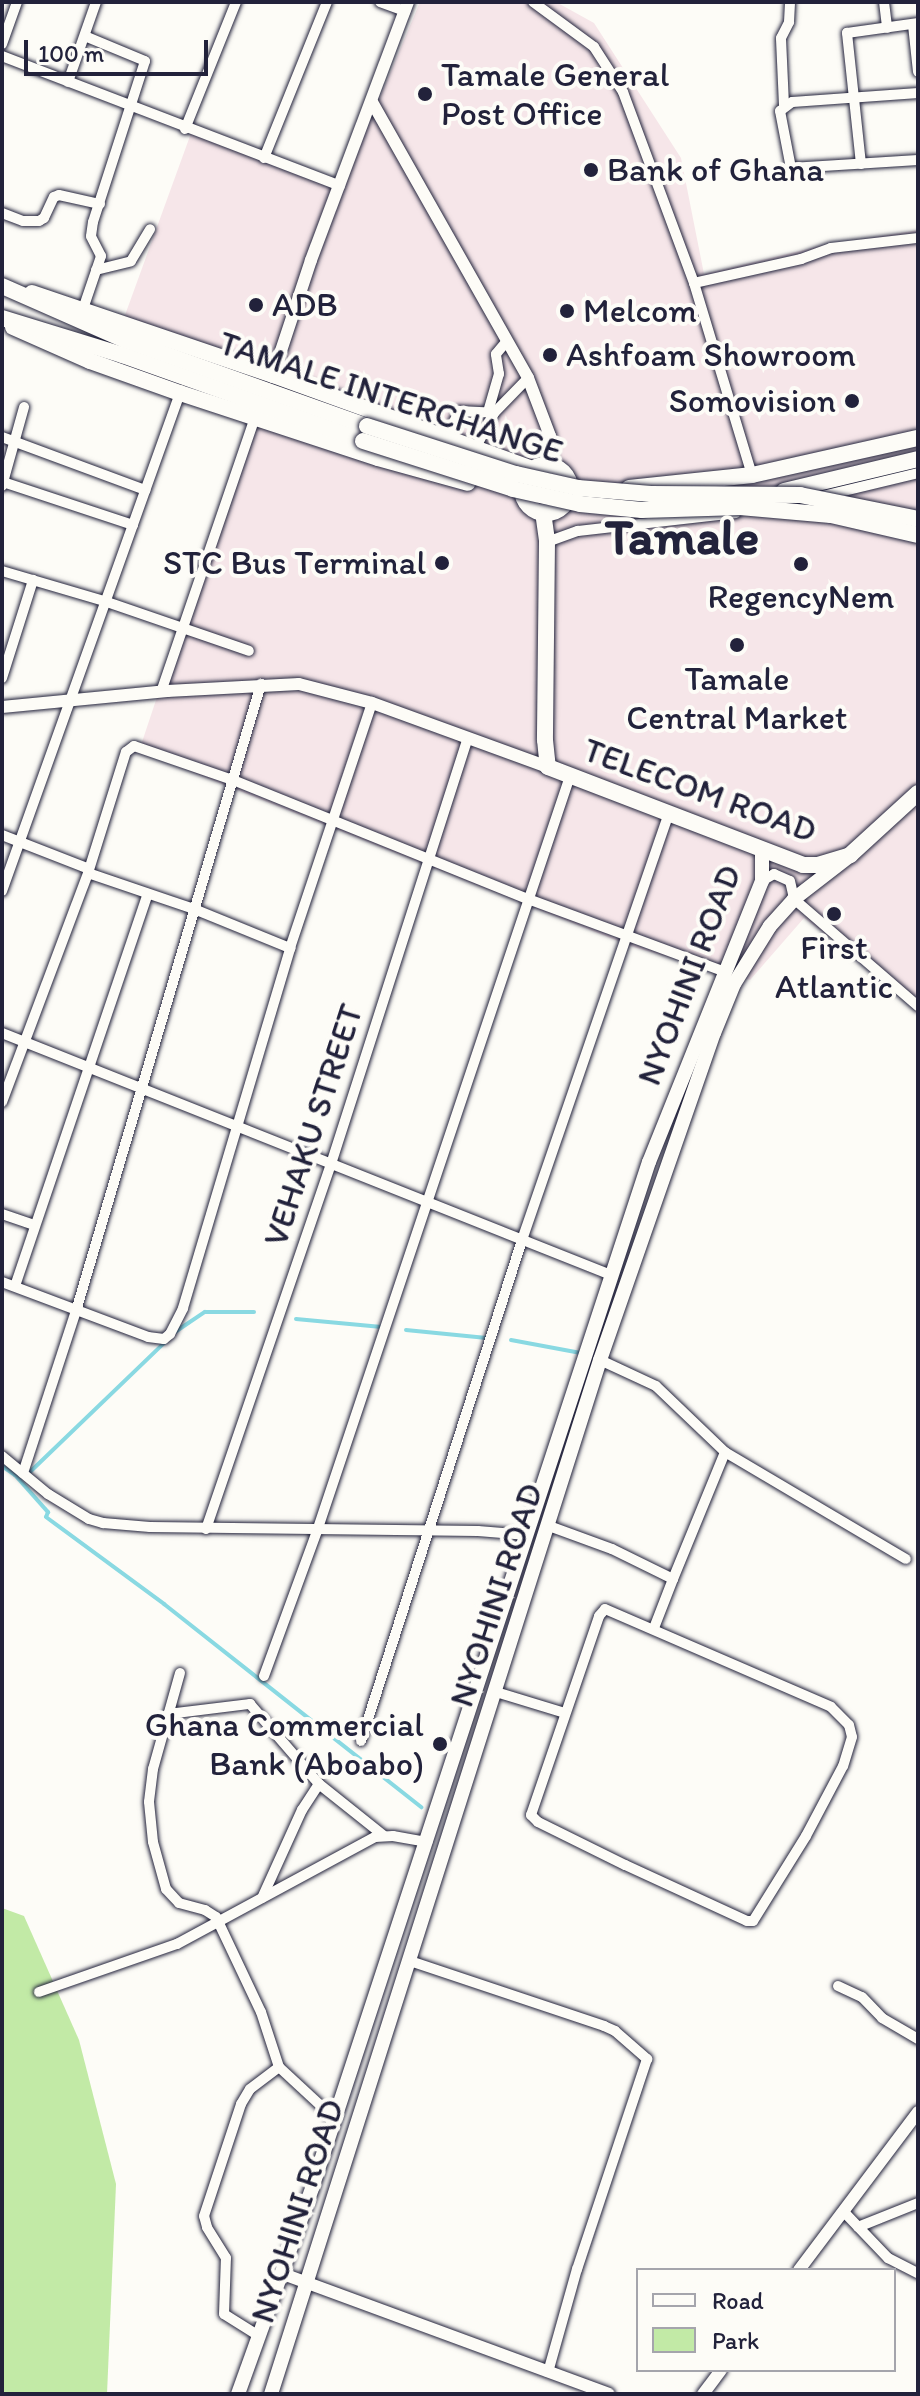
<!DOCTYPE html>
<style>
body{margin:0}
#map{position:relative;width:920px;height:2396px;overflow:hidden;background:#fdfcf7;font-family:Itim,sans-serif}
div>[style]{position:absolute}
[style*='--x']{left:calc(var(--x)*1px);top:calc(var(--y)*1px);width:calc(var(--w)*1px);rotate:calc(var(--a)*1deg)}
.built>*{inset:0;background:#f6e6e9}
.green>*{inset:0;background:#c2eaa6}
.stream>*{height:4px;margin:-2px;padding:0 2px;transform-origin:2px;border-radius:2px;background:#89d9e2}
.roads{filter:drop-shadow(0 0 2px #22223b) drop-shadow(0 0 2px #22223b)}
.minor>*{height:10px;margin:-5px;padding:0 5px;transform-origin:5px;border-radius:5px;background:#fdfcf7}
.tertiary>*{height:12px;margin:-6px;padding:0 6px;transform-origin:6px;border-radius:6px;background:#fdfcf7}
.secondary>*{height:14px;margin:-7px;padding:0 7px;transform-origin:7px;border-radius:7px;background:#fdfcf7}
.primary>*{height:16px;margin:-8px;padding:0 8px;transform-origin:8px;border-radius:8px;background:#fdfcf7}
.primary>.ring{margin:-8px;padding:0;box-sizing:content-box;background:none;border:16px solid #fdfcf7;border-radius:50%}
.trunk>*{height:16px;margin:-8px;padding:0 8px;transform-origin:8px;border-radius:8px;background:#fdfcf7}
.bridges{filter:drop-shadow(0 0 2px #22223b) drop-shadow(0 0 2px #22223b)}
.trunk-bridge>*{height:16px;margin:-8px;padding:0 8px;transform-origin:8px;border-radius:8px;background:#fdfcf7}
.dots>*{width:22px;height:22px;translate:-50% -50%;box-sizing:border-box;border:4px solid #fdfcf7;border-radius:50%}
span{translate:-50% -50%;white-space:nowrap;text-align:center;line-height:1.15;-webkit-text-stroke:8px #fdfcf7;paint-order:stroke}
.poi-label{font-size:34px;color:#22223b}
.left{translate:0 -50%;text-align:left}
.right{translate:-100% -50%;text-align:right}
.street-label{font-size:34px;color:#22223b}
.town-label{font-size:50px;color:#22223b;font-weight:700}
.frame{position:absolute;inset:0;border:4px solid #22223b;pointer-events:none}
.legend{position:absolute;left:636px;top:2268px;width:260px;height:104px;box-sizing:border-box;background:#fdfcf7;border:2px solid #a5a5ac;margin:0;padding:10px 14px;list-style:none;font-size:24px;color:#22223b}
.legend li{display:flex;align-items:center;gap:16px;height:40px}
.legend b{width:40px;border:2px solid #a5a5ac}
.scale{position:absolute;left:24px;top:40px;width:184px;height:36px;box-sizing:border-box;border:4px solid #22223b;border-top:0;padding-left:10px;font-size:24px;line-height:28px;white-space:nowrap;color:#22223b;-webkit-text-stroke:6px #fdfcf7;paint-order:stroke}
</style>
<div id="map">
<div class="built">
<div style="clip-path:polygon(420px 2px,556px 2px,594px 23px,681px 158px,704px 274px,820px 246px,918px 230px,918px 1004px,804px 918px,750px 980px,633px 947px,139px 751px,248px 424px,104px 373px,194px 125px,343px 185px)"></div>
</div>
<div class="green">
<div style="clip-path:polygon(2px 1908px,24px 1916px,79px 2040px,116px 2184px,107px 2394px,2px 2394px)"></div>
</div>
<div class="stream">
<div style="--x:296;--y:1319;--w:86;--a:5.3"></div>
<div style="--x:406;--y:1330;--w:81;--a:5.6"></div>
<div style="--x:175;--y:1332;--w:36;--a:-34"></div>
<div style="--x:205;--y:1312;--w:49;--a:0"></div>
<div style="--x:511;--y:1340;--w:71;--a:10.5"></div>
<div style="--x:2;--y:1466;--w:16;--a:35"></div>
<div style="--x:15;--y:1475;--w:50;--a:48.3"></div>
<div style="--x:48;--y:1512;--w:5;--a:112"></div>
<div style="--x:46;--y:1517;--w:147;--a:36.4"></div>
<div style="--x:164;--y:1604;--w:328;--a:38.3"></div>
<div style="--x:31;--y:1471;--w:187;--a:-43.9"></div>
</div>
<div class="roads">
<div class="minor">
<div style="--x:380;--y:2;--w:27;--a:20"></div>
<div style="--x:533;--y:2;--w:76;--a:36.4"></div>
<div style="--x:594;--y:47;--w:54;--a:57.2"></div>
<div style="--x:623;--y:92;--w:204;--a:69.6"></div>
<div style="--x:694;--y:283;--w:201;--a:73.2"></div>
<div style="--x:884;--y:2;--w:26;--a:83"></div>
<div style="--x:913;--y:25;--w:47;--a:83.9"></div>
<div style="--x:2;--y:44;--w:45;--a:-70.3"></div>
<div style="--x:2;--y:56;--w:362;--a:21"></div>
<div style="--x:68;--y:82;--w:85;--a:-70.7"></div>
<div style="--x:918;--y:93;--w:126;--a:175.9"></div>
<div style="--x:792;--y:102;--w:15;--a:143"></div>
<div style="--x:780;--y:111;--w:58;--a:79.1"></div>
<div style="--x:791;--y:168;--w:127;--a:-3.6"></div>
<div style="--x:784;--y:105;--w:67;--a:-92.6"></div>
<div style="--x:781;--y:38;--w:18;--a:-63"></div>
<div style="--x:789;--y:22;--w:20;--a:-87"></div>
<div style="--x:185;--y:129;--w:137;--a:-68.1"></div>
<div style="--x:264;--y:158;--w:168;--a:-68"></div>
<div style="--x:861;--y:164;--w:132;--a:-96.1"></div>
<div style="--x:847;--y:33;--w:72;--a:-8"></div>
<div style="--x:2;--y:213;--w:22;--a:21"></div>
<div style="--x:23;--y:221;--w:16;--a:0"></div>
<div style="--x:39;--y:221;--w:6;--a:-31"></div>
<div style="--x:44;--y:218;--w:23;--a:-65"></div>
<div style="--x:54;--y:197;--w:5;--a:-22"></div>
<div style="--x:59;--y:195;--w:42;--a:12.4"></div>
<div style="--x:96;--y:270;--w:36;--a:-14"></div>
<div style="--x:131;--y:261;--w:37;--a:-59"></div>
<div style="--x:694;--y:283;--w:110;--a:-12.6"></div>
<div style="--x:801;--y:259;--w:32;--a:-20"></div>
<div style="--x:831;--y:248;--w:88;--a:-6.6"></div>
<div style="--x:83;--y:309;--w:56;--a:-71.2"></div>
<div style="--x:101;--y:256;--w:22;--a:-117"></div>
<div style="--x:91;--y:236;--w:14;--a:-82"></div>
<div style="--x:93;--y:222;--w:169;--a:-72.1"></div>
<div style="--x:145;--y:61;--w:65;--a:-157.4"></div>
<div style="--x:488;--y:412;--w:40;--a:-74"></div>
<div style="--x:499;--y:374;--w:20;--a:-99"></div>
<div style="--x:496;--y:354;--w:17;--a:-50"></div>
<div style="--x:2;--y:437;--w:153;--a:20.3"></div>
<div style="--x:447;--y:437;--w:29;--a:-65"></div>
<div style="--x:459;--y:411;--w:35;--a:3"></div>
<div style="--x:494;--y:413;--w:49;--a:-45.8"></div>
<div style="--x:476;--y:447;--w:38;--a:-62"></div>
<div style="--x:3;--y:482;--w:137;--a:18.3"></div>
<div style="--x:2;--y:486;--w:82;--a:-74.4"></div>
<div style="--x:823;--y:496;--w:98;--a:-13.6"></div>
<div style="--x:547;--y:542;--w:33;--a:-20"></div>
<div style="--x:578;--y:531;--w:159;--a:-6.5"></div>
<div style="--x:2;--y:571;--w:109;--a:16.4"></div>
<div style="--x:107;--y:602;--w:150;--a:19"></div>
<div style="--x:2;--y:678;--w:103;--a:-72.4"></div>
<div style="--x:161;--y:692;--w:291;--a:-71.1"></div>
<div style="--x:2;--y:835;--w:93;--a:21.3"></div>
<div style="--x:88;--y:873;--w:112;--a:18.8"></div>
<div style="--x:194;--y:909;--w:104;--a:22.1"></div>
<div style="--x:762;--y:881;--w:14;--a:-30"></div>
<div style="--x:774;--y:874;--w:17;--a:24"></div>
<div style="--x:790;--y:881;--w:18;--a:77"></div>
<div style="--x:794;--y:899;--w:164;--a:40.8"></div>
<div style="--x:2;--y:891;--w:529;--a:-70.33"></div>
<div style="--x:2;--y:1033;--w:655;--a:21.67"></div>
<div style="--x:2;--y:1102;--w:245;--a:-69.4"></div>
<div style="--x:88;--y:873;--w:127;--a:-72.6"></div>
<div style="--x:126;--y:752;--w:10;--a:-37"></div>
<div style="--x:134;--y:746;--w:105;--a:19"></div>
<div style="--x:233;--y:780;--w:318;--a:22"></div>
<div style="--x:528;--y:899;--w:208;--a:20.3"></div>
<div style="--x:2;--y:1214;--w:34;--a:19"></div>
<div style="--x:2;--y:1282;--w:156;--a:20.6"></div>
<div style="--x:148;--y:1337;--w:16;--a:7"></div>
<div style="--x:164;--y:1339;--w:8;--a:-40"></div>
<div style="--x:170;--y:1334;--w:29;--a:-63"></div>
<div style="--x:183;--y:1308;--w:376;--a:-73.4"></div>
<div style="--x:290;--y:948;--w:258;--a:-71.5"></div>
<div style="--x:15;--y:1286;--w:414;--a:-71.3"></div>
<div style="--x:725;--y:1452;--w:210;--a:30.6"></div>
<div style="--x:2;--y:1456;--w:60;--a:39.6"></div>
<div style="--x:48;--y:1494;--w:48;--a:31.4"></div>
<div style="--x:89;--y:1519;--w:15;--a:16"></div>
<div style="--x:103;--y:1523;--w:47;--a:4.9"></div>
<div style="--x:150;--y:1527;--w:328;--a:0.7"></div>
<div style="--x:478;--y:1531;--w:49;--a:4.7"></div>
<div style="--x:23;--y:1473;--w:170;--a:-71.9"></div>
<div style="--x:76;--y:1311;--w:654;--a:-73.56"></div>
<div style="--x:549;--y:1526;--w:67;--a:20.1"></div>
<div style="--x:612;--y:1549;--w:68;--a:26.2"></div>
<div style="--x:673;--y:1579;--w:137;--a:-67.7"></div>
<div style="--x:725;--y:1452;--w:95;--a:-136.3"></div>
<div style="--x:656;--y:1386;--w:62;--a:-155.1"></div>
<div style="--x:206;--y:1529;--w:386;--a:-71.1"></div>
<div style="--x:331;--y:1164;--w:448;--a:-72.2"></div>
<div style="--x:605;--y:1609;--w:246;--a:23.4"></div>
<div style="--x:831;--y:1707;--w:25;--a:45"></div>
<div style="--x:849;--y:1725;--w:12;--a:76"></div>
<div style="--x:852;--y:1737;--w:30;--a:107"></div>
<div style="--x:843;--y:1766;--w:79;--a:117.9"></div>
<div style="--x:806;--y:1836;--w:100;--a:121.9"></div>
<div style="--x:753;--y:1921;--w:6;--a:180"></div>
<div style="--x:747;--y:1921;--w:134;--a:-155.3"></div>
<div style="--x:625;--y:1865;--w:97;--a:-153.7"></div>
<div style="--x:538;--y:1822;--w:10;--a:-135"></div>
<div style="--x:531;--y:1815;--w:210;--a:-71.1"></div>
<div style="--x:599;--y:1616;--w:9;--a:-49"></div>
<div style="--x:654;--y:1628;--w:53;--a:-68.8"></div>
<div style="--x:180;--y:1673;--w:100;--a:105.7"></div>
<div style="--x:153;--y:1769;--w:33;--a:97"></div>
<div style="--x:149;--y:1802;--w:40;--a:84.3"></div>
<div style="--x:153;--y:1842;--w:49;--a:74.5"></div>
<div style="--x:166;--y:1889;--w:19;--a:47"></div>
<div style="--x:179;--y:1903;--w:27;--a:15"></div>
<div style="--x:205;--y:1910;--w:13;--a:32"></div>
<div style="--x:216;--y:1917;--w:105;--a:64.7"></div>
<div style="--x:261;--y:2012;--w:58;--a:71.9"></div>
<div style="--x:279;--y:2067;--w:75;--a:42.8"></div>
<div style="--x:264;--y:1676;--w:154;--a:-69.9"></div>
<div style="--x:317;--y:1531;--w:796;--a:-71.47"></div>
<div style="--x:496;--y:1692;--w:72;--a:16.9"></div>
<div style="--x:168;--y:1714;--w:83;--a:-7"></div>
<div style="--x:250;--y:1704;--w:106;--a:49.2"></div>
<div style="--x:319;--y:1784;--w:82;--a:38.6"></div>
<div style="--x:361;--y:1741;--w:526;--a:-72.18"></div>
<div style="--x:522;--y:1240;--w:449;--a:-71"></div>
<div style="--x:262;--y:1898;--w:97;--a:-65.6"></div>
<div style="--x:302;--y:1810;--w:31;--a:-57"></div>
<div style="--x:410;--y:1961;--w:205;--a:18.5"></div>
<div style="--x:604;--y:2026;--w:12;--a:24"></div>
<div style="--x:615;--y:2031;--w:43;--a:41.2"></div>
<div style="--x:647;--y:2059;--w:221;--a:108.4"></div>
<div style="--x:577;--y:2269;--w:107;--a:105.7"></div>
<div style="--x:838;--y:1986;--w:26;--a:25"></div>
<div style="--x:862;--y:1997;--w:29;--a:46"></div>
<div style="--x:882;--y:2018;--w:42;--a:30.3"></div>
<div style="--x:39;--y:1992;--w:146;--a:-19.2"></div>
<div style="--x:177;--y:1944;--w:225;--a:-28.4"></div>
<div style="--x:375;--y:1837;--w:18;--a:-3"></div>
<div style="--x:393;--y:1836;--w:35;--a:10"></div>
<div style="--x:844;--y:2212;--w:64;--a:46.3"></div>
<div style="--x:888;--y:2258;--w:34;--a:27"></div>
<div style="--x:858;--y:2227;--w:65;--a:-21.8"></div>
<div style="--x:259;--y:2336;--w:41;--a:-147.8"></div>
<div style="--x:224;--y:2314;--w:56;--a:-88"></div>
<div style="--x:226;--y:2258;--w:36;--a:-122"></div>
<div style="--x:207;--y:2227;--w:11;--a:-105"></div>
<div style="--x:204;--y:2216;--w:118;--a:-71.7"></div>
<div style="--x:241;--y:2104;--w:17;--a:-59"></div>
<div style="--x:250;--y:2089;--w:36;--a:-37"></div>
</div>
<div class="tertiary">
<div style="--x:372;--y:102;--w:317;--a:60.5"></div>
<div style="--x:528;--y:378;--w:62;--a:69.2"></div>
<div style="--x:550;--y:436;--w:29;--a:88"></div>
<div style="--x:273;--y:375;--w:121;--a:-71.7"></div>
<div style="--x:311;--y:260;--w:276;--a:-69.4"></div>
<div style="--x:2;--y:707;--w:166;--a:-5.5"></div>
<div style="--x:167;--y:691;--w:132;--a:-3"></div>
<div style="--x:299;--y:684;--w:75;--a:14.6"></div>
<div style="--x:372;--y:703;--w:187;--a:20"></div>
<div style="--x:799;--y:2270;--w:198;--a:-53"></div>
<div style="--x:283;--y:2274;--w:347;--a:20.2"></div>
<div style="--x:703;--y:2394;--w:30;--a:-53"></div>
</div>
<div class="secondary">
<div style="--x:238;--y:2394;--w:219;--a:-70.2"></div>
<div style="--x:312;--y:2188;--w:1080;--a:-71.82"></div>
<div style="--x:649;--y:1162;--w:303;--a:-68.1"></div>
<div style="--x:762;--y:881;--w:29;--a:-90"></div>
<div style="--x:271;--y:2394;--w:1085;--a:-72.35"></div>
<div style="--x:600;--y:1360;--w:346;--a:-70.8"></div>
<div style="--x:714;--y:1033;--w:53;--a:-67.8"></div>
<div style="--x:734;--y:984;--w:68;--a:-58.2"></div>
<div style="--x:770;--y:926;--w:36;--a:-48"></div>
<div style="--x:794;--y:899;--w:67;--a:-37.7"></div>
</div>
<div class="primary">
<div style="--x:32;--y:293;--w:255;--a:18.8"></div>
<div style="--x:273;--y:375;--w:276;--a:19.9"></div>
<div style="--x:13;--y:327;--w:84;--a:23.8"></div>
<div style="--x:90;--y:361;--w:96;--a:19.6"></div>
<div style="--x:180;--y:393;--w:208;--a:18.2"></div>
<div style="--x:378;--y:458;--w:93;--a:15.5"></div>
<div class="ring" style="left:522px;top:465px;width:32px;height:32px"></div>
<div style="--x:629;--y:488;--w:124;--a:-6"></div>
<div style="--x:752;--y:475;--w:170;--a:-12.6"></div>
<div style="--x:784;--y:491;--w:138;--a:-13.4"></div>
<div style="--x:543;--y:512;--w:30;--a:82"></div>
<div style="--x:547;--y:542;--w:198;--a:90.6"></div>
<div style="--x:545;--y:740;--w:27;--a:84"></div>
<div style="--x:548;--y:767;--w:273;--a:21"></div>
<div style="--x:803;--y:865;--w:15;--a:0"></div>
<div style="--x:818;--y:865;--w:34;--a:-17"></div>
<div style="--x:850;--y:855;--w:92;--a:-42.4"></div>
</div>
<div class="trunk">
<div style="--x:2;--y:286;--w:134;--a:23.7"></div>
<div style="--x:125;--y:340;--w:257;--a:19.6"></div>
<div style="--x:2;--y:318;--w:126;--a:17.1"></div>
<div style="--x:122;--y:355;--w:256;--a:19.6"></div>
</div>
</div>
<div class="bridges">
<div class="trunk-bridge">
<div style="--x:367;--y:426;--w:157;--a:17.9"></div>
<div style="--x:516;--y:474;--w:64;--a:12.7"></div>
<div style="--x:578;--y:488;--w:73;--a:4.7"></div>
<div style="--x:651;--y:494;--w:149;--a:0.4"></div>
<div style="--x:800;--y:495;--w:120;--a:11.5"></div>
<div style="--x:363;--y:441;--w:157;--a:17.7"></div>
<div style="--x:513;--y:489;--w:69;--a:12.6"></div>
<div style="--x:580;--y:504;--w:62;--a:5.5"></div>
<div style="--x:642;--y:510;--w:98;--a:-1.8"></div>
<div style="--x:740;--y:507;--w:91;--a:5"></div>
<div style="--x:831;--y:515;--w:89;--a:12.9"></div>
</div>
</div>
<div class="dots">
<div style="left:425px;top:94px;background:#22223b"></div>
<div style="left:591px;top:170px;background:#22223b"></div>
<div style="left:256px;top:305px;background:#22223b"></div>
<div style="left:567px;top:311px;background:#22223b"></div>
<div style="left:550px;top:355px;background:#22223b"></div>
<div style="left:852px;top:401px;background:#22223b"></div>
<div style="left:442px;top:563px;background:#22223b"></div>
<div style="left:801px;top:564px;background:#22223b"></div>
<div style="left:737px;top:645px;background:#22223b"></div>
<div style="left:834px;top:914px;background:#22223b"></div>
<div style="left:440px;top:1744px;background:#22223b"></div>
</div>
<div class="poi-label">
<span class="left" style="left:441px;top:94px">Tamale General<br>Post Office</span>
<span class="left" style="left:607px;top:170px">Bank of Ghana</span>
<span class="left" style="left:272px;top:305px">ADB</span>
<span class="left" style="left:583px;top:311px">Melcom</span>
<span class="left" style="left:566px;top:355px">Ashfoam Showroom</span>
<span class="right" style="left:836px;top:401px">Somovision</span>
<span class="right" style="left:426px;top:563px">STC Bus Terminal</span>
<span style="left:801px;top:597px">RegencyNem</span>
<span style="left:737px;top:698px">Tamale<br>Central Market</span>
<span style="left:834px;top:967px">First<br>Atlantic</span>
<span class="right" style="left:424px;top:1744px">Ghana Commercial<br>Bank (Aboabo)</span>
</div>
<div class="street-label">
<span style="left:391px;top:397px;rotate:18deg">TAMALE INTERCHANGE</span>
<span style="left:700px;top:790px;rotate:20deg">TELECOM ROAD</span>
<span style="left:689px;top:975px;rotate:-69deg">NYOHINI ROAD</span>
<span style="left:313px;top:1125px;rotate:-72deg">VEHAKU STREET</span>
<span style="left:496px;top:1595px;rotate:-72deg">NYOHINI ROAD</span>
<span style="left:297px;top:2211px;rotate:-72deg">NYOHINI ROAD</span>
</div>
<div class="town-label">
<span style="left:682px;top:537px">Tamale</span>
</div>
<div class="frame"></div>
<ul class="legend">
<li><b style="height:10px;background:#fdfcf7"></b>Road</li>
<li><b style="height:22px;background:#c2eaa6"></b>Park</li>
</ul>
<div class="scale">100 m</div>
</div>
